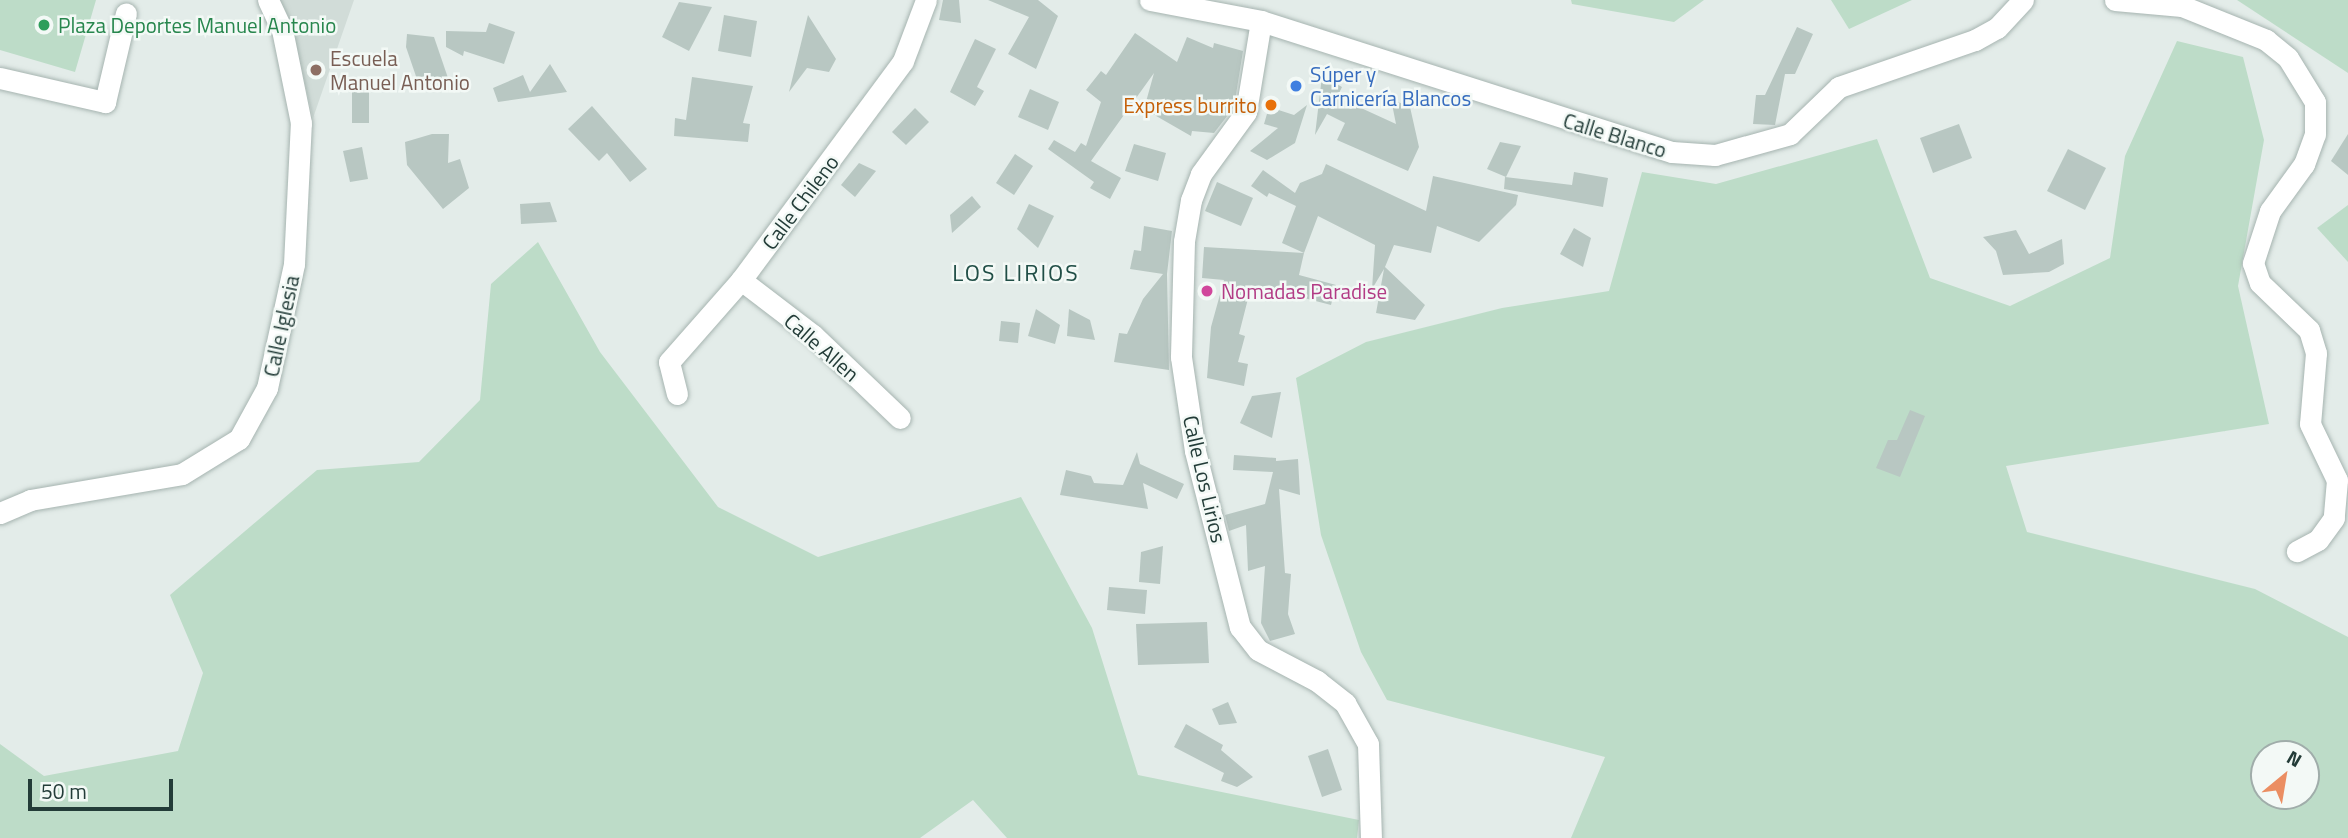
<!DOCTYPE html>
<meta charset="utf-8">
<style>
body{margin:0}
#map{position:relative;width:2348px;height:838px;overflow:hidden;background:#e3ece9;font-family:"Titillium Web",sans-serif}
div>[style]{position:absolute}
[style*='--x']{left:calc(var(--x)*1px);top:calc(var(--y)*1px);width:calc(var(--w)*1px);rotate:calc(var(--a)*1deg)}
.built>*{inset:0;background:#d1dcd8}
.green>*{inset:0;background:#bddcc8}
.building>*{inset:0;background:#b8c7c2}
.roads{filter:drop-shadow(0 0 2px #a6b4b0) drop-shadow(0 0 2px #a6b4b0)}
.street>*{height:21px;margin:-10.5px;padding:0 10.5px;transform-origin:10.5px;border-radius:10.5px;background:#fff}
.dots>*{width:19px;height:19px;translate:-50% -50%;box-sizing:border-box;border:4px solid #f3f9f6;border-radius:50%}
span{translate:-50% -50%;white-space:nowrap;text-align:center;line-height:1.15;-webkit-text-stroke:5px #f3f9f6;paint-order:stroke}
.leisure-label{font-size:21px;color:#27864d}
.left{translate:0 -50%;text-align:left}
.education-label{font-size:21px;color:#785e54}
.shop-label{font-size:21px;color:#366cbe}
.food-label{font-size:21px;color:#c56008}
.right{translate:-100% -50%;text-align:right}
.street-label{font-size:21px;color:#233c38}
.hotel-label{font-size:21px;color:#b23c85}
.neighbourhood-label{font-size:23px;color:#204e46;letter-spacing:2px}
.north{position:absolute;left:2250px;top:740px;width:70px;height:70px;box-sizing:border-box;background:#f3f9f6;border:2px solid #a0adaa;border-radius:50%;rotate:30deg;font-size:19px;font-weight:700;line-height:28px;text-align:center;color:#233c38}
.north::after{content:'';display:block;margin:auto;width:24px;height:32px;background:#eb8e62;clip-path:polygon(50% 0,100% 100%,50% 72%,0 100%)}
.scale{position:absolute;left:28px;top:779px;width:145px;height:32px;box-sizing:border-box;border:4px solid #233c38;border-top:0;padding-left:9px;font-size:21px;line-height:24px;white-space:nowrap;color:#233c38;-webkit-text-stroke:5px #f3f9f6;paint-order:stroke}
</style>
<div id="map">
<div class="built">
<div style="clip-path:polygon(280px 0,354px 0,313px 118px,290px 21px)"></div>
</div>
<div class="green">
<div style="clip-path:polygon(0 0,96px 0,75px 72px,0 50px)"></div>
<div style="clip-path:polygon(1571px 0,1704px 0,1674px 22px,1572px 4px)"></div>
<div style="clip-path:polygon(1831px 0,1912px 0,1849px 29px)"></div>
<div style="clip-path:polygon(2237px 0,2348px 0,2348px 73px)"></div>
<div style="clip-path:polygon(evenodd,2177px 41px,2243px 57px,2264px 140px,2238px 286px,2269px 424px,2006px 466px,2027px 532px,2255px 589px,2348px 637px,2348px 838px,1571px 838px,1605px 757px,1387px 700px,1361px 652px,1321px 535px,1296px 378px,1366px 342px,1502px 308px,1609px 291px,1642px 172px,1716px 184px,1877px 139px,1930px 278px,2010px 306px,2110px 258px,2125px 156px,2177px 41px,2264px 754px,2306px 754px,2306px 796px,2264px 796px,2264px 754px)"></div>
<div style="clip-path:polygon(2348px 205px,2348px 262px,2317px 228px)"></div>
<div style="clip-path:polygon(538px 242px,600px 352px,718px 507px,818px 557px,1021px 497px,1092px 628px,1138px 775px,1359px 820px,1357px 838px,1007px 838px,973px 800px,920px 838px,0 838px,0 744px,44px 776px,178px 751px,203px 673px,170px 595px,317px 470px,419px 462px,480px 400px,491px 284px)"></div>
</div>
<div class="building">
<div style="clip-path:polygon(943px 0,959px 0,961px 23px,939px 20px)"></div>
<div style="clip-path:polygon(988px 0,1038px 0,1058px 16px,1036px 69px,1008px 54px,1029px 17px)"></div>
<div style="clip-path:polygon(679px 2px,712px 7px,689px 51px,662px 37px)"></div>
<div style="clip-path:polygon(724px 15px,757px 21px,751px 57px,718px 51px)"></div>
<div style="clip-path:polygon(808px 15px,836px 59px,829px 72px,807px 68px,789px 92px)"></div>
<div style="clip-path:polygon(489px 23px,515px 32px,504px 64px,464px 51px,463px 56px,446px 47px,446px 31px,486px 32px)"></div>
<div style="clip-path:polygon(1797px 27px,1813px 34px,1795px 74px,1785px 74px,1775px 125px,1753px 124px,1756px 95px,1765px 95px)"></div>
<div style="clip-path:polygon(1135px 33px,1177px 62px,1187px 37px,1213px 48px,1214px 43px,1243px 51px,1234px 107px,1214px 133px,1192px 131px,1191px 136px,1144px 109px,1154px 73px,1091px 161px,1121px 178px,1110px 199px,1090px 188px,1094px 182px,1048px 149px,1054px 140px,1075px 152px,1081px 143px,1086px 146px,1101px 102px,1086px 90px,1101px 71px,1106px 75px)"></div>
<div style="clip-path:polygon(407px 34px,434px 37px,448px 78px,420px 88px,406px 47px)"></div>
<div style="clip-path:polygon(975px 39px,996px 49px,977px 87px,984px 91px,975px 106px,950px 92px)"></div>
<div style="clip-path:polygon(550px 64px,567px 92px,498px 102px,493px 88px,523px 75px,530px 92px)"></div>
<div style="clip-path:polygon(1322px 76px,1342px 87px,1337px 97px,1396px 124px,1391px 99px,1410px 107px,1419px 147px,1408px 171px,1337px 140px,1345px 123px,1327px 114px,1315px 135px)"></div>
<div style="clip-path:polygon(692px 77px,753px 86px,743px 123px,750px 124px,748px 142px,674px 136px,675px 118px,686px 120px)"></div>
<div style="clip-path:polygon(352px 89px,369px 89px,369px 123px,352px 123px)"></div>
<div style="clip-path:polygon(1030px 89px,1059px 102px,1048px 130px,1018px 117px)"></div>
<div style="clip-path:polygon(1307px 105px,1295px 143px,1267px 160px,1250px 151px,1278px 128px,1264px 124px,1269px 107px,1294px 115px)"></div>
<div style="clip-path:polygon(592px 106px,647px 169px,630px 182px,607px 153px,599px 161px,568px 129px)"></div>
<div style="clip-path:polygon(915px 108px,929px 122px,906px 145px,892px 132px)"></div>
<div style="clip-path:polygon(1959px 124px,1972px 158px,1933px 173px,1920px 138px)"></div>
<div style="clip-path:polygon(432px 134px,449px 134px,448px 163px,460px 159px,469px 188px,443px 209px,407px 165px,405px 142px)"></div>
<div style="clip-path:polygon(2348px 134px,2348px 175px,2331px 161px)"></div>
<div style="clip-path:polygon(1500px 142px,1521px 146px,1506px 177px,1487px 169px)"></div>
<div style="clip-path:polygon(1134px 144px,1166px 153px,1158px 181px,1125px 171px)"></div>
<div style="clip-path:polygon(362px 147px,368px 179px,350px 182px,343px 151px)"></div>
<div style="clip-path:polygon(2068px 149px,2106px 168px,2085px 210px,2047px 191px)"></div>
<div style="clip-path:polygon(1015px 154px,1033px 166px,1014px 195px,996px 183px)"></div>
<div style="clip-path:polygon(859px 163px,876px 171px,855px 197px,841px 185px)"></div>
<div style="clip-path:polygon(1326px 164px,1426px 211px,1433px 176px,1518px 195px,1516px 205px,1479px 242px,1437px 226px,1431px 253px,1394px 245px,1385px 267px,1425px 305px,1415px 320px,1376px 313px,1384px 269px,1372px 289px,1375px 245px,1318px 216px,1304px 253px,1282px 243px,1296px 206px,1269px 193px,1267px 197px,1251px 186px,1263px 170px,1295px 193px,1300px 183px,1322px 174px)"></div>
<div style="clip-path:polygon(1574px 172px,1608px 178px,1603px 207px,1504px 189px,1505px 177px,1572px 185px)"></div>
<div style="clip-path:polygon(1217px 182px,1253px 198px,1241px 226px,1205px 211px)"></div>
<div style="clip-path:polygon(972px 196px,981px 207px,952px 233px,950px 215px)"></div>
<div style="clip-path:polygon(550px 202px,557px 222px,521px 224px,520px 204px)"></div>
<div style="clip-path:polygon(1029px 204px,1054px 216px,1038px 248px,1017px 229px)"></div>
<div style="clip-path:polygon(1144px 226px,1172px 231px,1167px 274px,1169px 370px,1114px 362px,1119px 333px,1127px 334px,1143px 299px,1163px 274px,1130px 269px,1134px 250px,1141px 251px)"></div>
<div style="clip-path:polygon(1574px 228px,1591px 238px,1583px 267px,1560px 254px)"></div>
<div style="clip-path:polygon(2016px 230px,2029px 254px,2062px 239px,2064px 264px,2049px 272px,2003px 275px,1996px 251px,1983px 237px)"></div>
<div style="clip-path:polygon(1204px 247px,1304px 253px,1299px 275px,1336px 285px,1331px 305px,1304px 298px,1305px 294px,1251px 287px,1239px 334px,1245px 336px,1238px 362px,1248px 364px,1244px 386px,1207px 378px,1211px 327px,1224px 280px,1202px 278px)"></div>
<div style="clip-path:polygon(1036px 309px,1060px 325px,1055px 344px,1028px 336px)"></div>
<div style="clip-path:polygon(1069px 309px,1090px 320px,1095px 340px,1067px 336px)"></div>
<div style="clip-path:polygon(1001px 321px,1020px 323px,1018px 343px,999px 341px)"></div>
<div style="clip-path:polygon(1281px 392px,1272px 438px,1240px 423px,1252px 396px)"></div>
<div style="clip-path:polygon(1910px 410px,1925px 416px,1900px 477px,1876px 468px,1888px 440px,1897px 440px)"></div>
<div style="clip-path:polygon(1137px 452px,1140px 464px,1184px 484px,1177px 499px,1143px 483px,1148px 509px,1060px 495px,1066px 470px,1091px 476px,1094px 483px,1123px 485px)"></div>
<div style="clip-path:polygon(1234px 455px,1276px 458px,1276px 461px,1298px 459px,1300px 495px,1279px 489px,1285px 573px,1291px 574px,1288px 614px,1295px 634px,1270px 641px,1261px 623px,1265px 566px,1248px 571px,1246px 525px,1229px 531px,1225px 515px,1265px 504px,1273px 472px,1233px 470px)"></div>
<div style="clip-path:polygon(1163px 546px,1160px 584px,1139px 582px,1141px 552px)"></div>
<div style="clip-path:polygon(1109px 587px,1147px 590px,1145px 614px,1107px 610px)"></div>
<div style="clip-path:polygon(1207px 622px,1209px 663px,1138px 665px,1136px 624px)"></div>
<div style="clip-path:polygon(1228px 702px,1237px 723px,1219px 725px,1212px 709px)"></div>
<div style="clip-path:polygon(1186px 724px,1223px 745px,1221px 750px,1253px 777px,1237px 787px,1221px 781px,1224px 773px,1174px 747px)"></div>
<div style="clip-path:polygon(1328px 749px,1342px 790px,1322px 797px,1308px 756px)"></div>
</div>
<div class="roads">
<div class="street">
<div style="--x:1150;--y:0;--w:113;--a:10.7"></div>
<div style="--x:1261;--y:21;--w:431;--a:17.7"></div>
<div style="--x:1672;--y:152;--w:43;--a:4"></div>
<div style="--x:1715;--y:155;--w:78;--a:-15.6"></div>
<div style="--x:1790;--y:134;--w:68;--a:-43.8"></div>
<div style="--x:1839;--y:87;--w:144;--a:-19.1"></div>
<div style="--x:1975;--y:40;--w:25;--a:-29"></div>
<div style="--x:1997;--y:28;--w:38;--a:-47"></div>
<div style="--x:2115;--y:0;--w:67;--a:5.1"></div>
<div style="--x:2182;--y:6;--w:91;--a:22"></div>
<div style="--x:2266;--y:40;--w:28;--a:39"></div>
<div style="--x:2288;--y:58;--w:52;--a:58.5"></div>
<div style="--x:2315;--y:102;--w:32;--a:90"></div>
<div style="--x:2315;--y:134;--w:32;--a:110"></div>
<div style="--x:2304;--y:164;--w:58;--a:125.9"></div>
<div style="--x:2270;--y:211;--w:55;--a:108.1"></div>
<div style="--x:2253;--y:263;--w:21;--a:71"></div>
<div style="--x:2260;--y:283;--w:68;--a:43.8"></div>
<div style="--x:2309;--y:330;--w:24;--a:73"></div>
<div style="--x:2316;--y:353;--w:71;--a:94.8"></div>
<div style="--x:2310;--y:424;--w:62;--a:64.3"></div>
<div style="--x:2337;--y:480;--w:38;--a:95"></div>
<div style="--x:2334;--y:518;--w:27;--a:126"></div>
<div style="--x:2318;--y:540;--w:24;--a:152"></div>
<div style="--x:1261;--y:21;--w:92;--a:99.4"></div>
<div style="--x:1246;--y:112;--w:77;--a:126"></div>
<div style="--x:1201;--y:174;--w:28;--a:111"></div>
<div style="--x:1191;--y:200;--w:42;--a:99.7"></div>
<div style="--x:1184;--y:241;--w:116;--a:91.5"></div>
<div style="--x:1181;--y:357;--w:95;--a:81.5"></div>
<div style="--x:1195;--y:451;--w:182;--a:75.7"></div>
<div style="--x:1240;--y:627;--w:29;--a:52"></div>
<div style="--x:1258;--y:650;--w:67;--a:27.7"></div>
<div style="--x:1317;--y:681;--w:36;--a:38"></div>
<div style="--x:1345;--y:703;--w:47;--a:60.7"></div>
<div style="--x:1368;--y:744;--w:94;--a:88.2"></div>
<div style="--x:0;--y:78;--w:108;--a:12.9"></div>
<div style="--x:105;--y:102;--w:91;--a:-76.7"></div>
<div style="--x:741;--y:280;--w:91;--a:37.4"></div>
<div style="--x:813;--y:335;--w:120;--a:43.7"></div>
<div style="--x:677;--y:394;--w:33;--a:-104"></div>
<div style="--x:669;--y:362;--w:109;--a:-48.7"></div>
<div style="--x:741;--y:280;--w:272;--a:-53.5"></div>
<div style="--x:903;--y:61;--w:65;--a:-69.3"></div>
<div style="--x:0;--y:513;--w:33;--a:-23"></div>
<div style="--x:30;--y:500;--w:154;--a:-9.7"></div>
<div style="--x:182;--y:474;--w:67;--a:-31.6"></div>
<div style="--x:239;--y:439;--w:58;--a:-61.2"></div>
<div style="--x:267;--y:388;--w:127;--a:-77.7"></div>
<div style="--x:294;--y:264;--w:141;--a:-87.2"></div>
<div style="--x:301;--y:123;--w:95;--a:-101.5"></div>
<div style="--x:282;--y:30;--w:33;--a:-115"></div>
</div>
</div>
<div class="dots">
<div style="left:44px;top:25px;background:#2e9e5b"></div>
<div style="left:316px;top:70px;background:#8d6e63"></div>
<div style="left:1296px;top:86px;background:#3f7fe0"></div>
<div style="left:1271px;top:105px;background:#e8710a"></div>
<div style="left:1207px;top:291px;background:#d1479c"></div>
</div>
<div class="leisure-label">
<span class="left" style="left:58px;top:25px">Plaza Deportes Manuel Antonio</span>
</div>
<div class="education-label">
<span class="left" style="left:330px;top:70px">Escuela<br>Manuel Antonio</span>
</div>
<div class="shop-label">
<span class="left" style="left:1310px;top:86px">Súper y<br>Carnicería Blancos</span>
</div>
<div class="food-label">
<span class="right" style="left:1257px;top:105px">Express burrito</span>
</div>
<div class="street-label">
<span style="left:1615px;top:135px;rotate:17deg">Calle Blanco</span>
<span style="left:800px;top:202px;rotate:-53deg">Calle Chileno</span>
<span style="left:281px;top:326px;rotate:-78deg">Calle Iglesia</span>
<span style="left:822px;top:347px;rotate:41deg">Calle Allen</span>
<span style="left:1205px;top:479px;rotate:77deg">Calle Los Lirios</span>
</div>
<div class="hotel-label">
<span class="left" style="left:1221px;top:291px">Nomadas Paradise</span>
</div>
<div class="neighbourhood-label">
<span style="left:1016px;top:273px">LOS LIRIOS</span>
</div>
<div class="north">N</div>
<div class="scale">50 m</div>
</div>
